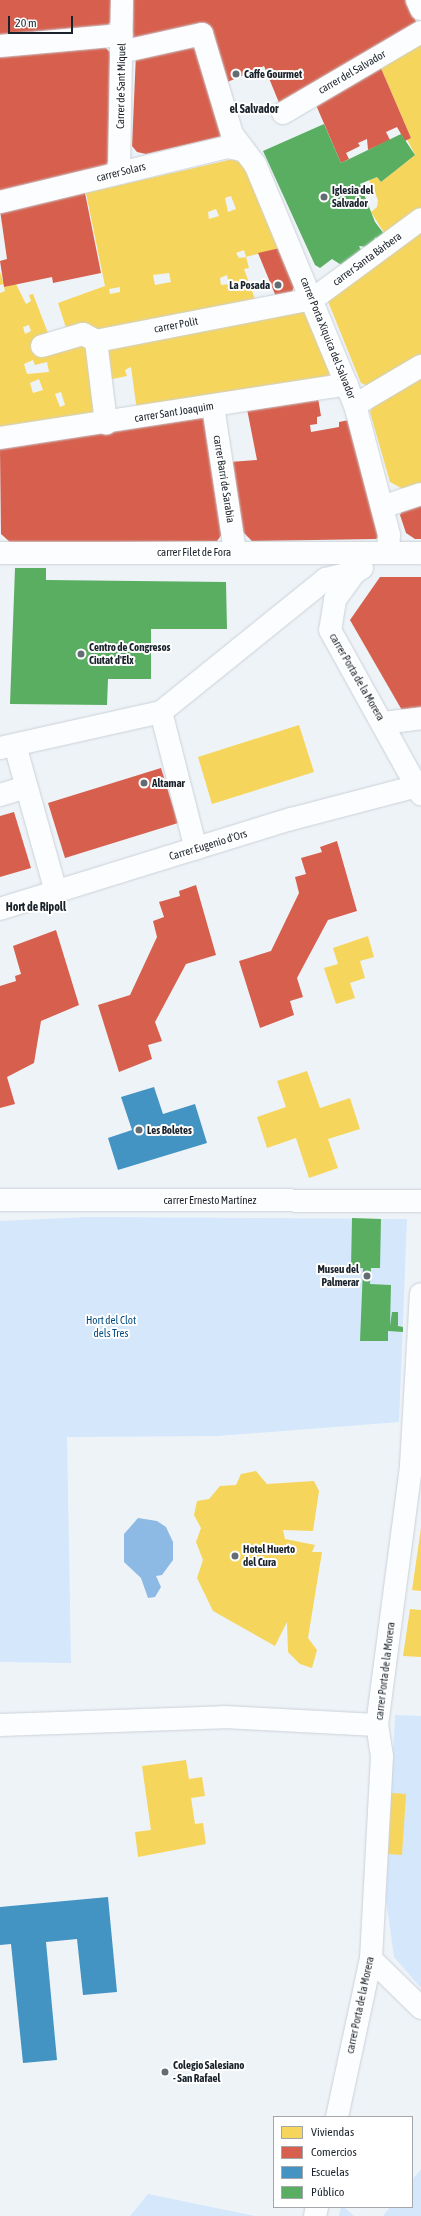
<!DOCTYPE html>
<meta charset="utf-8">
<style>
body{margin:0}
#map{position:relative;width:421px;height:2216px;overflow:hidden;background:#eef3f8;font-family:"Asap Condensed",sans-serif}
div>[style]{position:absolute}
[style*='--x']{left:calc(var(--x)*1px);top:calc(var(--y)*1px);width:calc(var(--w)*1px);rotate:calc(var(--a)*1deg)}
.green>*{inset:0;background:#d4e7fb}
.water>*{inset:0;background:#8dbae4}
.homes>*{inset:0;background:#f6d55c}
.shops>*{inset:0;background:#d6604d}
.schools>*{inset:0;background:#4393c3}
.public>*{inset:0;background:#5aae61}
.roads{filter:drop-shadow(0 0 1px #cad1d8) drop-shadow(0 0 1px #cad1d8)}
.minor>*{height:22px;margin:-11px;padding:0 11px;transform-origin:11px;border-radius:11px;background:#fcfdfe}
.dots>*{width:11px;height:11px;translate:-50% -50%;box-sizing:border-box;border:2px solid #fff;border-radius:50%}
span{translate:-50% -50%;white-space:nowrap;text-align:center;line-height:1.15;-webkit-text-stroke:4px #fff;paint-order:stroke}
.street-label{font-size:11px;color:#1a232c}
.poi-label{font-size:11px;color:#1a232c;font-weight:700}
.left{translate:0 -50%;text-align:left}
.right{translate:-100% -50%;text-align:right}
.park-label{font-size:11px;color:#014c83}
.neighbourhood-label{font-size:12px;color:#1a232c;font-weight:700}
.legend{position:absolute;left:273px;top:2116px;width:140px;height:92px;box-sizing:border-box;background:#fff;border:1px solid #a3a7ab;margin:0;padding:5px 7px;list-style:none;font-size:12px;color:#1a232c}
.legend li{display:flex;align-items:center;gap:8px;height:20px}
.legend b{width:20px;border:1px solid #a3a7ab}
.scale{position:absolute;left:8px;top:16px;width:65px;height:18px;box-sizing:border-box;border:2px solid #1a232c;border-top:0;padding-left:5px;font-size:12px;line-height:14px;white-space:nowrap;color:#1a232c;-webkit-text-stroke:3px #fff;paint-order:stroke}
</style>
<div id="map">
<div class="green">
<div style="clip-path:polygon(88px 1217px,407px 1219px,399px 1422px,217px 1436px,67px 1437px,71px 1663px,0 1662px,0 1221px)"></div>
<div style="clip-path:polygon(395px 1715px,421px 1716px,421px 1988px,394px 1957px,386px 1900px)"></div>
<div style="clip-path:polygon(421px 2169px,421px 2216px,383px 2216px,390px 2207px,412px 2207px,412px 2180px)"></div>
<div style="clip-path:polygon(148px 2194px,255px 2216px,130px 2216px)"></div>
<div style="clip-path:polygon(341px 2207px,344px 2207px,354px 2216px,339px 2216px)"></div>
</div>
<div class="water">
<div style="clip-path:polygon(138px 1518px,157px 1521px,166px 1527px,173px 1542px,173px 1560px,162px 1575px,156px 1576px,161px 1587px,155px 1597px,148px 1598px,141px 1578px,124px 1562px,124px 1534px)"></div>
</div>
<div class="homes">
<div style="clip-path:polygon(421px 41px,421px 212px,388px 239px,371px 212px,377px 207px,378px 200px,369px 180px,377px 177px,381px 182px,415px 155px,407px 139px,411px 138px,380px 66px)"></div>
<div style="clip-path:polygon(evenodd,233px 159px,245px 165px,280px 248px,246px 257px,244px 250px,236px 253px,239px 258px,246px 257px,249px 268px,244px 269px,256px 302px,69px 337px,58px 303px,105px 286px,86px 193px,233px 159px,231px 196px,236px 209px,228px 212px,225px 198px,231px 196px,233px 159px,216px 209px,219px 216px,209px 219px,208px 212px,216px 209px,233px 159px,169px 273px,171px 282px,155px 285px,153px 275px,169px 273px,233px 159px,227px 275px,229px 284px,221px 285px,220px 278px,227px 275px,233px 159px,120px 287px,120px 292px,110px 294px,109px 289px,120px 287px)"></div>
<div style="clip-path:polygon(421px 229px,421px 359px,373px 388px,361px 383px,327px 299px)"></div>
<div style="clip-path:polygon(0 272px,4px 284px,0 285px)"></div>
<div style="clip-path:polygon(evenodd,16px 284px,26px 304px,31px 301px,29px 295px,33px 294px,51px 341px,88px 337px,98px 415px,0 432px,0 293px,5px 291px,4px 287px,16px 284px,29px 325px,31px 331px,25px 334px,23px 327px,29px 325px,16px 284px,33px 360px,35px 365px,47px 362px,49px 372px,27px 374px,24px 364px,33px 360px,16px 284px,39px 379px,43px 390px,33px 393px,30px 383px,39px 379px,16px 284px,61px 392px,65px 405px,60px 407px,55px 394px,61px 392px)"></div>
<div style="clip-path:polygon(308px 308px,331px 371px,326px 380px,137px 411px,131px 367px,125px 370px,127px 376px,108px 380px,103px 349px)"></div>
<div style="clip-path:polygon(421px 374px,421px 484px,403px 489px,390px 482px,370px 412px,374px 403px)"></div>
<div style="clip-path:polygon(299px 725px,314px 772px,212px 804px,198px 757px)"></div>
<div style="clip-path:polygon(368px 936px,374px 957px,360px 961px,365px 978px,350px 983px,355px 998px,336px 1004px,324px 968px,338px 964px,333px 948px)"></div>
<div style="clip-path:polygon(307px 1071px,320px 1108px,350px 1098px,360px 1129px,328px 1139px,338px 1168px,309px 1178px,296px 1138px,267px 1148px,257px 1117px,286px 1107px,277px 1081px)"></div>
<div style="clip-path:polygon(256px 1471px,267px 1484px,314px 1481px,319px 1491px,313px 1531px,283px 1530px,285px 1539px,315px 1545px,312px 1552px,322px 1552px,308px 1638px,317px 1650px,312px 1668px,300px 1664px,288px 1652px,287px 1622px,275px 1646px,213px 1611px,197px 1578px,203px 1560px,196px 1542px,201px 1528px,194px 1515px,197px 1501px,209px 1499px,220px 1486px,236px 1485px,241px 1474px)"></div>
<div style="clip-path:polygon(421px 1528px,421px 1591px,412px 1590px)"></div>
<div style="clip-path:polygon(410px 1609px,421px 1610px,421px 1657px,403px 1656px)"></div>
<div style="clip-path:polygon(186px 1760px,189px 1779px,202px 1777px,205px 1796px,191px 1798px,195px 1824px,203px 1823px,206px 1844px,138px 1857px,135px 1832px,151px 1830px,142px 1766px)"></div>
<div style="clip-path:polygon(391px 1793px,406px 1794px,402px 1855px,388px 1854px)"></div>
</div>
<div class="shops">
<div style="clip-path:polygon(0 0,114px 0,116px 16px,105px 28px,0 39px)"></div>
<div style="clip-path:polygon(131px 0,406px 0,419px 28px,282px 110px,264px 66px,223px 84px,209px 31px,131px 46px)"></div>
<div style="clip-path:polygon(197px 39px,231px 134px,146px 154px,137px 152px,132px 146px,136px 54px)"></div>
<div style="clip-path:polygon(105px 47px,114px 57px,110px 156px,106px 166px,0 193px,0 55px)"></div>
<div style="clip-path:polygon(380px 66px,411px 138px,405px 141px,397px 127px,386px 132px,390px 140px,368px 150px,367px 139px,358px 143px,360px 146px,346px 153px,349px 159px,341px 163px,316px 105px)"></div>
<div style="clip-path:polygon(84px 188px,101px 273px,53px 283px,52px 277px,4px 287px,0 261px,7px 259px,0 210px)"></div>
<div style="clip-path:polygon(280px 248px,295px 285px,290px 296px,277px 299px,258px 253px)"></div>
<div style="clip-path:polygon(318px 398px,321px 416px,317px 417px,317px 424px,310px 425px,311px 432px,339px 427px,339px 422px,349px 420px,382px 534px,376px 539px,252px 541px,240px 529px,230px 462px,257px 460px,247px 409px)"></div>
<div style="clip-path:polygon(206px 416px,225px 530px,217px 541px,11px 543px,1px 534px,0 448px)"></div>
<div style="clip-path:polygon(421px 500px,421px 539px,415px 539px,406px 533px,400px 515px,405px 505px)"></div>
<div style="clip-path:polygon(380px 577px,421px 577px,421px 710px,403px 712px,350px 620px)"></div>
<div style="clip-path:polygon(161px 768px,178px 823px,65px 858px,48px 803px)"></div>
<div style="clip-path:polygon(14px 812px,31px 868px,0 877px,0 816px)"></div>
<div style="clip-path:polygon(337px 841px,357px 911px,328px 920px,297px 978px,303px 997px,290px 1001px,294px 1015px,260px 1028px,239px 961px,271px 951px,299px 893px,295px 877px,306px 874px,301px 858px,322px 852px,320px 847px)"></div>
<div style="clip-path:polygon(196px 885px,216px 955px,186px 964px,155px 1022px,162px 1041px,148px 1045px,152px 1059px,119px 1072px,98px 1005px,130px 995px,157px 937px,153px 921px,164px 917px,159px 902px,180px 896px,179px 891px)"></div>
<div style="clip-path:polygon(56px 930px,79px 1005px,41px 1021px,34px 1063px,7px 1077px,15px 1104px,0 1108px,0 986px,16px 981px,15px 976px,21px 974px,13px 946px)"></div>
</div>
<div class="schools">
<div style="clip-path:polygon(154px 1087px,163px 1114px,195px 1104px,207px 1143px,118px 1170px,108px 1138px,132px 1130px,121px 1097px)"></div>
<div style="clip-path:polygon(108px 1897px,117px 1992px,83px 1995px,77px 1939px,46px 1942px,57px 2060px,23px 2063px,11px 1944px,0 1945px,0 1907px)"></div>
</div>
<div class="public">
<div style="clip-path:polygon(324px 124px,341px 163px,401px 134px,415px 155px,381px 182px,377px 177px,360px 184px,375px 222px,388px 239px,378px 243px,376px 237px,368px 247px,359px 246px,361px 250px,346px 268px,332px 259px,320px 268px,315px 265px,263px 151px)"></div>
<div style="clip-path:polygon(15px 568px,46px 568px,46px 580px,226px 582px,227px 629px,151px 629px,151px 679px,108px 679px,107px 705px,10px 704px)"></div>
<div style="clip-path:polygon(352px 1218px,381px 1219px,380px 1268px,371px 1268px,370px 1284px,391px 1285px,390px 1326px,392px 1312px,398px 1312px,398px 1326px,403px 1327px,403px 1332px,388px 1331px,388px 1341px,360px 1341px,363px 1268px,351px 1268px)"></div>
</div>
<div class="roads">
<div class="minor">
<div style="--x:417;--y:0;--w:10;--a:66"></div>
<div style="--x:0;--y:46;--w:122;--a:-5.2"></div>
<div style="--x:121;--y:52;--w:83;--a:-12.5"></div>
<div style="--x:202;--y:34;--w:104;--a:73.3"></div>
<div style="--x:232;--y:134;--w:38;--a:53"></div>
<div style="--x:255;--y:164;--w:261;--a:67.5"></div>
<div style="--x:355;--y:405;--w:134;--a:75.3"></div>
<div style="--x:389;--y:535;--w:18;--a:93"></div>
<div style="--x:283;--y:113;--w:160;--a:-30.4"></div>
<div style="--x:119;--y:173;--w:173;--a:-89"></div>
<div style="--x:0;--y:202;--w:234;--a:-13.6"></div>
<div style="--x:227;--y:147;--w:15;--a:11"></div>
<div style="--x:96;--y:341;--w:83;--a:83"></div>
<div style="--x:42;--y:346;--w:43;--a:-16.3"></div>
<div style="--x:83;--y:334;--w:15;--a:28"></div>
<div style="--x:96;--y:341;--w:221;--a:-11"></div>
<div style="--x:313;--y:299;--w:134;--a:-36.5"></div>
<div style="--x:355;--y:405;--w:77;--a:-30.6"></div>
<div style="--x:213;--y:406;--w:148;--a:81.4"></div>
<div style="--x:0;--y:438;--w:351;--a:-8.8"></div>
<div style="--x:382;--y:507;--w:41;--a:-18.4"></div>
<div style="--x:0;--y:553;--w:421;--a:0"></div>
<div style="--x:362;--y:568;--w:8;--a:150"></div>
<div style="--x:355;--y:572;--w:34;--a:126"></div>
<div style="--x:335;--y:600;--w:30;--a:99"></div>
<div style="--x:330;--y:630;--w:188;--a:61"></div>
<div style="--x:161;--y:712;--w:141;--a:75.7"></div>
<div style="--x:383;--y:723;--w:38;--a:-7"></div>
<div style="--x:15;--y:745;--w:153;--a:74.4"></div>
<div style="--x:0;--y:748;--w:165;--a:-12.6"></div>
<div style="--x:161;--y:712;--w:212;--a:-38.9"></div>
<div style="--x:326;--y:579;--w:30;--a:-14"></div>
<div style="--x:0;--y:795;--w:27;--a:-17"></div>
<div style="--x:0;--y:909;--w:305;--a:-17.2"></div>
<div style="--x:291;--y:819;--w:131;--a:-14.6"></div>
<div style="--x:0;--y:1200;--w:421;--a:0.1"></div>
<div style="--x:0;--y:1725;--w:224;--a:-2"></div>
<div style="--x:224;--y:1717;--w:153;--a:3"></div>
<div style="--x:371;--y:1959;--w:70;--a:44.4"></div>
<div style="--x:337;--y:2117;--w:162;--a:-77.9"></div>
<div style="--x:371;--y:1959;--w:203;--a:-86.9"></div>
<div style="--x:382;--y:1756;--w:31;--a:-99"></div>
<div style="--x:377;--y:1725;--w:261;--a:-82.5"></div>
<div style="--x:411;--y:1466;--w:172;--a:-86.7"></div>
<div style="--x:315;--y:2216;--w:9;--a:-77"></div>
</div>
</div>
<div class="dots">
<div style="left:236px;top:74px;background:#646c73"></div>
<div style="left:324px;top:197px;background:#646c73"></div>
<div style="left:278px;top:285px;background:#646c73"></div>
<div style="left:81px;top:654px;background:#646c73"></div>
<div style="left:144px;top:783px;background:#646c73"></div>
<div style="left:139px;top:1130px;background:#646c73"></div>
<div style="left:367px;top:1276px;background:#646c73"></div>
<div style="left:235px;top:1556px;background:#646c73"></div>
<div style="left:165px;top:2072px;background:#646c73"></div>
</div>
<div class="street-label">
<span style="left:352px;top:72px;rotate:-30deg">carrer del Salvador</span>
<span style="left:121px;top:86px;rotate:-89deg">Carrer de Sant Miquel</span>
<span style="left:121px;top:172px;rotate:-14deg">carrer Solars</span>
<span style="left:367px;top:259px;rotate:-36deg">carrer Santa Bárbera</span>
<span style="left:176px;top:325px;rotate:-11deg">carrer Polit</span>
<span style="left:328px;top:338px;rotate:68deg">carrer Porta Xiquica del Salvador</span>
<span style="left:174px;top:412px;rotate:-9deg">carrer Sant Joaquim</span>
<span style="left:224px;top:479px;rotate:81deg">carrer Barri de Sarabia</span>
<span style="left:194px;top:552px">carrer Filet de Fora</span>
<span style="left:357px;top:677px;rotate:60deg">carrer Porta de la Morera</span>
<span style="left:208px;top:845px;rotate:-17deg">Carrer Eugenio d'Ors</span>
<span style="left:210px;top:1200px">carrer Ernesto Martínez</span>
<span style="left:385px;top:1671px;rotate:-83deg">carrer Porta de la Morera</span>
<span style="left:360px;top:2005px;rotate:-78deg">carrer Porta de la Morera</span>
</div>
<div class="poi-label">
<span class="left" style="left:244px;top:74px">Caffe Gourmet</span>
<span class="left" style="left:332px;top:197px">Iglesia del<br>Salvador</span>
<span class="right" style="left:270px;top:285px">La Posada</span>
<span class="left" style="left:89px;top:654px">Centro de Congresos<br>Ciutat d'Elx</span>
<span class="left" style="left:152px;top:783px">Altamar</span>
<span class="left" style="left:147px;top:1130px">Les Boletes</span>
<span class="right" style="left:359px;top:1276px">Museu del<br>Palmerar</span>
<span class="left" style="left:243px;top:1556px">Hotel Huerto<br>del Cura</span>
<span class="left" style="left:173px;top:2072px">Colegio Salesiano<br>- San Rafael</span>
</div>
<div class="park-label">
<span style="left:111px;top:1327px">Hort del Clot<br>dels Tres</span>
</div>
<div class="neighbourhood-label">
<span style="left:254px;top:110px">el Salvador</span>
<span style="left:36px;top:908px">Hort de Ripoll</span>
</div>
<ul class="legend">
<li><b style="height:11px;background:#f6d55c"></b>Viviendas</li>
<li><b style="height:11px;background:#d6604d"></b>Comercios</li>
<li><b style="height:11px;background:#4393c3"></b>Escuelas</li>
<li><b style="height:11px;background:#5aae61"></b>Público</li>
</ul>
<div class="scale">20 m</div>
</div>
